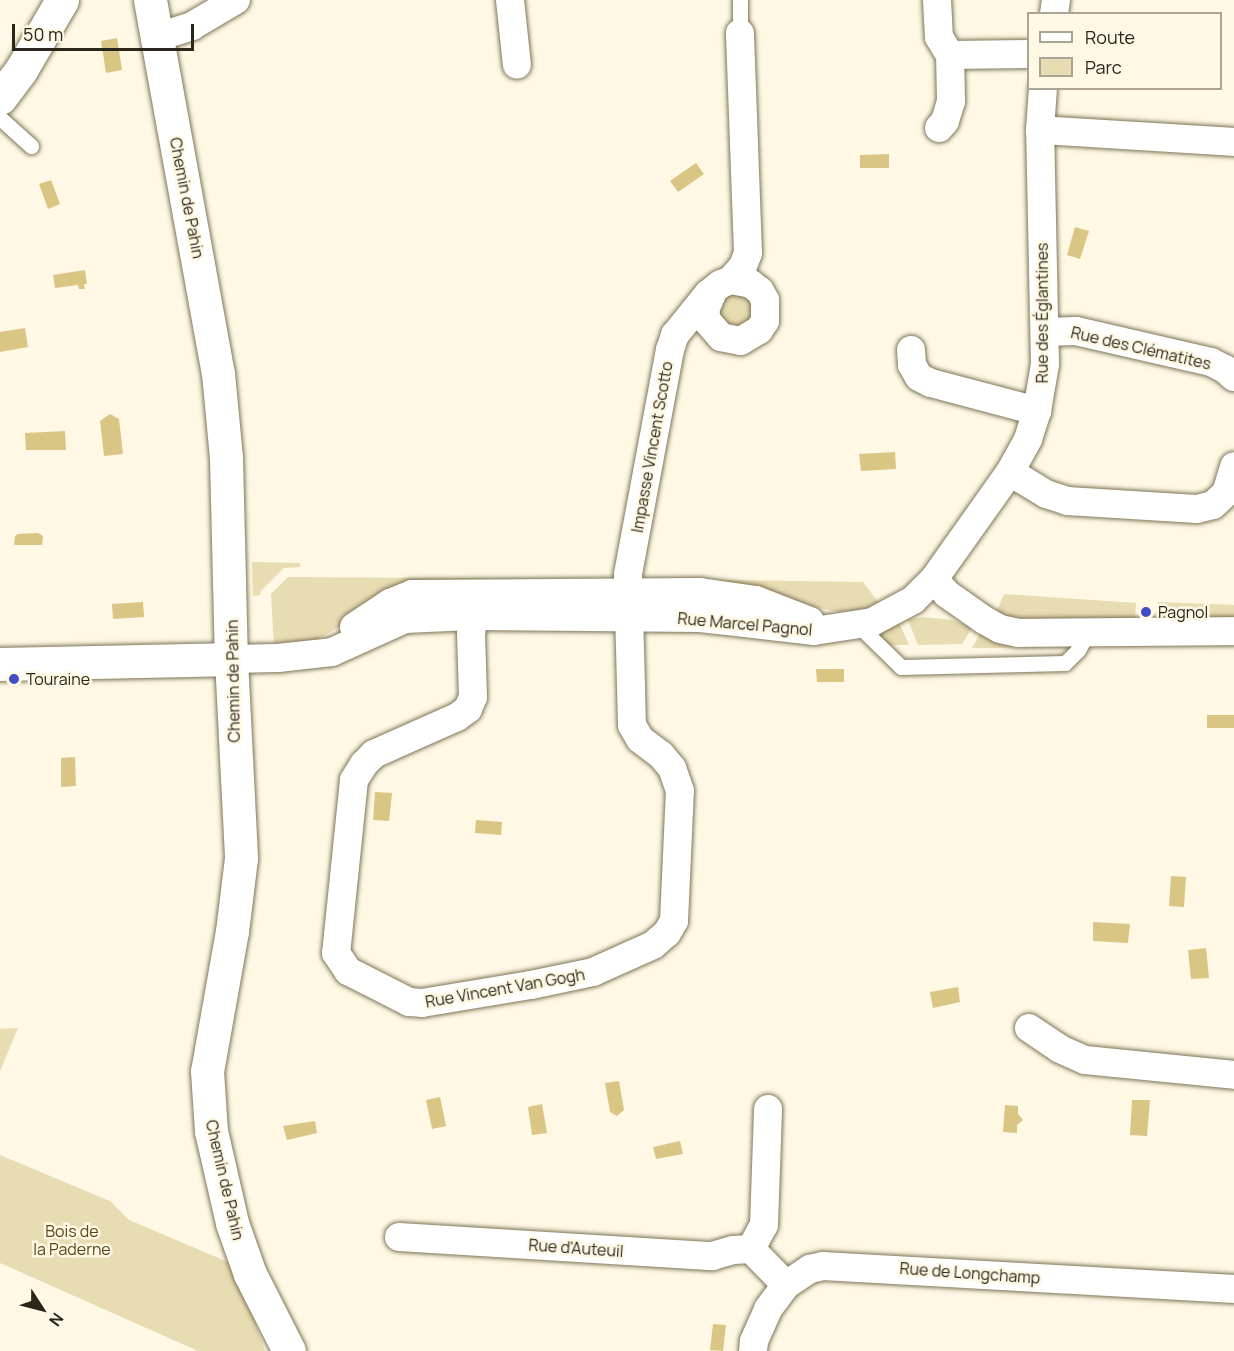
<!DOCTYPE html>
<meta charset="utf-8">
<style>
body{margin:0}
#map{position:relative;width:1234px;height:1351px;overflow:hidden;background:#fef8e4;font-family:Manrope,sans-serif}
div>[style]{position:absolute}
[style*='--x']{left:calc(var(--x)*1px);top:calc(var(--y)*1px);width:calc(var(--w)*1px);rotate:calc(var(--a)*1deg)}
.green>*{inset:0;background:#e8dcb2}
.water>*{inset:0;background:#d9c685}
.roads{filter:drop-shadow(0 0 2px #7e7557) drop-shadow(0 0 2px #7e7557)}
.service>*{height:15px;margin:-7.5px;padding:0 7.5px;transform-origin:7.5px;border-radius:7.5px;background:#fff}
.minor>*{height:28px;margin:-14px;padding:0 14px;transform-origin:14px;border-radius:14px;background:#fff}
.tertiary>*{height:33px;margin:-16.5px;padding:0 16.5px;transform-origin:16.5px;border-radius:16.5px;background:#fff}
.secondary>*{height:33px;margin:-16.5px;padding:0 16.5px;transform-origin:16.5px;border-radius:16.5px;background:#fff}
.dots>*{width:16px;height:16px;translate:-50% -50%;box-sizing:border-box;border:3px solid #fef8e4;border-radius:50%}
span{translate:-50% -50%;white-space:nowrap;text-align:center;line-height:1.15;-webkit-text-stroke:5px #fef8e4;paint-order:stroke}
.street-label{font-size:16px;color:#2a2619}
.poi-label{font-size:16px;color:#2a2619}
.left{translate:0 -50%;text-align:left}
.park-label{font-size:16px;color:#564816}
.legend{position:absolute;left:1027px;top:12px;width:195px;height:78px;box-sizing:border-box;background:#fef8e4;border:2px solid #a9a493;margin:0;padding:8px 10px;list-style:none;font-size:18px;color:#2a2619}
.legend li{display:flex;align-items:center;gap:12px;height:30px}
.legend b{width:30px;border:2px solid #a9a493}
.north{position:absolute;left:12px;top:1279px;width:60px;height:60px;-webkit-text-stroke:4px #fef8e4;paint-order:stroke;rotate:126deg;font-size:16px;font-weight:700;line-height:24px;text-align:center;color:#2a2619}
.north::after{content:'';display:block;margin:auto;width:21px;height:27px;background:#2a2619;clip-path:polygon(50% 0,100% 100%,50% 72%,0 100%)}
.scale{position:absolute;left:12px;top:24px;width:182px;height:27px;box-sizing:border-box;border:3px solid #2a2619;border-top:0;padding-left:8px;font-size:18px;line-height:21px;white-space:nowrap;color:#2a2619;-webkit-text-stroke:4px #fef8e4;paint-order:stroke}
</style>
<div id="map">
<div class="green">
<div style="clip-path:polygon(746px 292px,756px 314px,738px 330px,720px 321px,718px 302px,722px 296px)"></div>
<div style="clip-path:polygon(252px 562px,300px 563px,300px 567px,284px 568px,261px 591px,260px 595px,253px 596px)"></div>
<div style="clip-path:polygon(288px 577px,603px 579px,354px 618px,317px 640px,274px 643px,271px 594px)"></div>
<div style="clip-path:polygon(663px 579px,863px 582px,881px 606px,851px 614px)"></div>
<div style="clip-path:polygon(1004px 594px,1136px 603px,1135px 620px,1023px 621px,996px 613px)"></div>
<div style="clip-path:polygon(1158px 602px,1234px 605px,1234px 618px,1157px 619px)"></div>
<div style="clip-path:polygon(922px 617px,953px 620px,972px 628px,962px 644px,918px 645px,908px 620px)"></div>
<div style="clip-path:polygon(899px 622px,909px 645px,889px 645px,877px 636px)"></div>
<div style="clip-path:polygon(981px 632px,1017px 646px,1006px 648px,972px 648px)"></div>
<div style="clip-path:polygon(18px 1028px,0 1071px,0 1029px)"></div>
<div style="clip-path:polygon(0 1155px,110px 1201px,129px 1220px,235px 1265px,265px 1351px,198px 1351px,0 1263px)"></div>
</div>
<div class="water">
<div style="clip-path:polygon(117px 38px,122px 70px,106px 73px,101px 41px)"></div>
<div style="clip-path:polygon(889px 154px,889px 168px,860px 168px,860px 155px)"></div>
<div style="clip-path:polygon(696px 163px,704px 174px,678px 192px,670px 181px)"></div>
<div style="clip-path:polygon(51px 180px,60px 204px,48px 209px,39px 184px)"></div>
<div style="clip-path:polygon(1075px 227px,1089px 231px,1080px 259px,1067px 255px)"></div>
<div style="clip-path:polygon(85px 270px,87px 284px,84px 284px,85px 289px,79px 289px,78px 285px,55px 288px,53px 275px)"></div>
<div style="clip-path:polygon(25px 328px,28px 347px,0 352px,0 332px)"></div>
<div style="clip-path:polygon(110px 414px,119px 419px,123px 454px,104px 456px,100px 421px)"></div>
<div style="clip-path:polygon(65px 431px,66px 450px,26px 450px,25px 433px)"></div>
<div style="clip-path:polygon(895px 452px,896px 469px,861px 471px,859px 454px)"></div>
<div style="clip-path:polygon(38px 533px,43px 536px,42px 545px,14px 545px,15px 536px,18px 534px)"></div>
<div style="clip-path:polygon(143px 602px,144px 617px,113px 619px,112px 604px)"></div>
<div style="clip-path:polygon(816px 669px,844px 669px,844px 682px,817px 682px)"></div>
<div style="clip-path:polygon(1207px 715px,1234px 715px,1234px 728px,1207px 728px)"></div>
<div style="clip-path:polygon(75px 757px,76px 786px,61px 787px,61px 758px)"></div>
<div style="clip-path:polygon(375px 792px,392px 793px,389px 821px,373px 820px)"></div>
<div style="clip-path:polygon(476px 820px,502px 822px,501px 835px,475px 833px)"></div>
<div style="clip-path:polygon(1171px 876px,1186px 877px,1184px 907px,1169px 906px)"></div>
<div style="clip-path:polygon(1093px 922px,1130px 924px,1128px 943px,1093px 941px)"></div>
<div style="clip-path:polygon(1206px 948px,1209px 978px,1191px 979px,1188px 950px)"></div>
<div style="clip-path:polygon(958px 987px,960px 1002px,933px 1008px,930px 992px)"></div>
<div style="clip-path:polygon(619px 1081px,624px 1110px,617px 1116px,610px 1112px,605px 1083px)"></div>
<div style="clip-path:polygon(440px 1097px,446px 1126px,432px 1129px,426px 1100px)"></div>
<div style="clip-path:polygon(1132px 1100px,1150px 1100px,1147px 1136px,1130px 1135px)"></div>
<div style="clip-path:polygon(542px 1104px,547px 1133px,532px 1135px,528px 1107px)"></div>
<div style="clip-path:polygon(1005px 1105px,1018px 1106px,1018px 1114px,1023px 1120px,1017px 1125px,1017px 1133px,1003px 1132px)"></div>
<div style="clip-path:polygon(315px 1121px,317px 1133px,287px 1140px,283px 1126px)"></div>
<div style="clip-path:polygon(680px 1141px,683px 1154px,656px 1159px,653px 1147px)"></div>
<div style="clip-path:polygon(713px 1324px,726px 1325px,723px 1351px,710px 1350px)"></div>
</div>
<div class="roads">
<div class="service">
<div style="--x:740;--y:0;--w:33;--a:90"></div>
<div style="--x:0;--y:118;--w:42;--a:42.1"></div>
<div style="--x:858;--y:625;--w:60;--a:44.3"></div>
<div style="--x:901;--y:667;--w:164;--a:-1.4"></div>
<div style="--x:1065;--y:663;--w:18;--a:-45"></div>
<div style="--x:1078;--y:650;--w:18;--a:-61"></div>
</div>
<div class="minor">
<div style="--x:510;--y:0;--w:65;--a:83.9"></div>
<div style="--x:937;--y:0;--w:37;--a:87"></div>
<div style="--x:939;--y:37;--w:21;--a:59"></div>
<div style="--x:950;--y:55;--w:78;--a:-0.7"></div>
<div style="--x:1054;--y:14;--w:14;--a:-82"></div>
<div style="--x:157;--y:37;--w:37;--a:-17"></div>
<div style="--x:192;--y:26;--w:51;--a:-30.6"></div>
<div style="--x:939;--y:128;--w:9;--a:-49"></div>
<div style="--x:945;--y:121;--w:21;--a:-73"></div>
<div style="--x:951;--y:101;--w:46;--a:-91.2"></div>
<div style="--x:1040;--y:130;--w:194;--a:3.5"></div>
<div style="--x:731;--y:280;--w:18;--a:-49"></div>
<div style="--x:743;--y:266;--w:14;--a:-69"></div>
<div style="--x:748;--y:253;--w:220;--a:-92.1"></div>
<div style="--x:1045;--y:332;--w:31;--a:-2"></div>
<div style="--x:1076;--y:331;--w:139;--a:12.9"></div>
<div style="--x:1211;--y:362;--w:16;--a:27"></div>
<div style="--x:1225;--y:369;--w:12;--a:42"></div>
<div style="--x:911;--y:350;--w:15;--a:86"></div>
<div style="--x:912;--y:365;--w:14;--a:60"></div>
<div style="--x:919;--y:377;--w:13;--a:27"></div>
<div style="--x:931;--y:383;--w:110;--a:14.8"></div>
<div style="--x:1010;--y:472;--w:42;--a:31.4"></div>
<div style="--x:1046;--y:494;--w:22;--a:18"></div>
<div style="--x:1067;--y:501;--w:130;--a:3.5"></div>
<div style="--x:1197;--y:509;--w:16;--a:-14"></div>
<div style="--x:1213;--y:505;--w:18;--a:-43"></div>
<div style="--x:1226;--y:493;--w:28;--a:-73"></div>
<div style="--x:934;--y:579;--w:20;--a:49"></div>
<div style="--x:947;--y:594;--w:45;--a:35.1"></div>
<div style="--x:984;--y:620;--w:18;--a:29"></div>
<div style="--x:1000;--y:629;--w:19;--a:12"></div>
<div style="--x:1019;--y:633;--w:215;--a:-0.5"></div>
<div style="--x:476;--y:594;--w:39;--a:97"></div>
<div style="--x:471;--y:633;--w:64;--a:88.2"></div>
<div style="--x:473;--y:697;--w:13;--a:113"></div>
<div style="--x:468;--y:709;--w:14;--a:144"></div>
<div style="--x:457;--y:717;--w:91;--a:156"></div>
<div style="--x:374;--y:754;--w:14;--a:135"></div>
<div style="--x:364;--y:764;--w:19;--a:122"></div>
<div style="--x:354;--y:780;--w:174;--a:95.9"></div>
<div style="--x:336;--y:953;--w:22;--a:56"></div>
<div style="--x:348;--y:971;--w:68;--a:26.9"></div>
<div style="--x:409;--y:1002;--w:13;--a:4"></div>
<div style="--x:422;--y:1003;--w:110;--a:-9.4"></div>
<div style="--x:531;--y:985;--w:63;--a:-11.8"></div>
<div style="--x:593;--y:972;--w:66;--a:-24.2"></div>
<div style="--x:653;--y:945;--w:18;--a:-41"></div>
<div style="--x:667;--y:933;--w:14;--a:-60"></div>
<div style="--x:674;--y:921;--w:130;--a:-87.4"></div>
<div style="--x:680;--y:791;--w:24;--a:-109"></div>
<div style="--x:672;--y:768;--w:17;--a:-130"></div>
<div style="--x:661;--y:755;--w:26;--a:-143"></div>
<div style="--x:640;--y:739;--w:16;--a:-120"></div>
<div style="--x:632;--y:725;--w:151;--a:-91.5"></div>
<div style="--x:628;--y:574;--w:228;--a:-79.4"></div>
<div style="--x:670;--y:350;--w:16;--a:-72"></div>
<div style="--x:675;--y:335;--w:53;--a:-51.2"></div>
<div style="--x:708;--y:294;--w:16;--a:-38"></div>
<div style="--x:721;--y:284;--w:11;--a:-22"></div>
<div style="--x:731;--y:280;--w:20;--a:11"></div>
<div style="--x:751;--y:284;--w:11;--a:38"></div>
<div style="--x:760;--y:291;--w:10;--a:61"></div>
<div style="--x:765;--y:300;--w:21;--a:90"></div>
<div style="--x:765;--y:321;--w:11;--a:124"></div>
<div style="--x:759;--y:330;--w:21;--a:149"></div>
<div style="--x:741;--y:341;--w:20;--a:-169"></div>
<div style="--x:721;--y:337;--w:21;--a:-131"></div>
<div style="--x:707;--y:321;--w:11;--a:-100"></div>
<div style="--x:705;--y:310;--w:21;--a:-67"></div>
<div style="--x:354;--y:627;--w:43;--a:-33.7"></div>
<div style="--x:390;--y:603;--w:24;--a:-22"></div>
<div style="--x:412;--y:594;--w:288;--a:-0.4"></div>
<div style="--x:700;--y:592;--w:57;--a:8.1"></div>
<div style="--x:756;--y:600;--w:58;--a:21.3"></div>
<div style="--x:231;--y:659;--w:47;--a:-1.2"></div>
<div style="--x:278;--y:658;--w:54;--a:-6.3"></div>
<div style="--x:332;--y:652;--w:80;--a:-24.3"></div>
<div style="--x:405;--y:619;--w:67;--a:-2.6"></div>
<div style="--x:472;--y:616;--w:228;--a:0.5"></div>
<div style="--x:700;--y:618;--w:115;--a:6.5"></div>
<div style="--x:814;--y:631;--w:59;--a:-8.8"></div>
<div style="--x:872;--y:622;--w:47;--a:-28.2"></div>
<div style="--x:913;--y:600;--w:30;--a:-45"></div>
<div style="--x:934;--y:579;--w:131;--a:-54.6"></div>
<div style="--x:1010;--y:472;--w:38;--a:-61"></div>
<div style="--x:1028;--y:439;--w:29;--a:-72"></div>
<div style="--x:1037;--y:411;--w:48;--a:-80.3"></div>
<div style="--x:1045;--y:364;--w:234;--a:-91.2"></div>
<div style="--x:1040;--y:130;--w:42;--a:-85.9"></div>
<div style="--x:1029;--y:1028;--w:37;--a:34"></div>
<div style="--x:1060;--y:1049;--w:27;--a:24"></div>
<div style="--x:1085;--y:1060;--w:150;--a:5.7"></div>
<div style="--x:399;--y:1237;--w:314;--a:3.5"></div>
<div style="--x:712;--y:1256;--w:22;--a:-16"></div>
<div style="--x:733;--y:1250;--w:18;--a:-3"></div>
<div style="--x:751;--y:1249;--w:50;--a:45.8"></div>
<div style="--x:751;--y:1249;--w:27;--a:-62"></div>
<div style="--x:764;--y:1225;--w:116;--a:-88"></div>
<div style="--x:753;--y:1351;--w:10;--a:-84"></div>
<div style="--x:754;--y:1341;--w:35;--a:-66"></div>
<div style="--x:768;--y:1309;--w:30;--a:-53"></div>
<div style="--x:786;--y:1285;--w:29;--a:-34"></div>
<div style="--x:810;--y:1269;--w:13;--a:-13"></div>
<div style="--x:823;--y:1266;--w:412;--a:3.2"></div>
</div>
<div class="tertiary">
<div style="--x:150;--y:0;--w:379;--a:79.7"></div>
<div style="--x:218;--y:373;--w:85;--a:84.6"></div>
<div style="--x:226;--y:458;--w:201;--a:88.6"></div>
<div style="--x:0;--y:98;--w:35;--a:-53"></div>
<div style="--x:21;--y:70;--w:81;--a:-59.6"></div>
</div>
<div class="secondary">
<div style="--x:0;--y:664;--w:231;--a:-1.2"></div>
<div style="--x:231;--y:659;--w:199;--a:87.1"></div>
<div style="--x:241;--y:858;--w:74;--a:97"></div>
<div style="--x:232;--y:931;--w:142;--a:100.1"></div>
<div style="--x:207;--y:1071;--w:60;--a:86.2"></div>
<div style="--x:211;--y:1131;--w:94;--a:77.1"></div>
<div style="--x:232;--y:1223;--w:54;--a:70.6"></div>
<div style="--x:250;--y:1274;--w:86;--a:63.1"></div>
</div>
</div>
<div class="dots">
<div style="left:1146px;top:612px;background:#434ec3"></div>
<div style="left:14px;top:679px;background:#434ec3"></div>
</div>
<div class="street-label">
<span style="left:187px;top:198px;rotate:79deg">Chemin de Pahin</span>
<span style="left:1042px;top:313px;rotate:-90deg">Rue des Églantines</span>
<span style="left:1141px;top:348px;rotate:13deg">Rue des Clématites</span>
<span style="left:652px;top:447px;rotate:-80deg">Impasse Vincent Scotto</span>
<span style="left:745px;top:624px;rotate:5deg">Rue Marcel Pagnol</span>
<span style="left:233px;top:681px;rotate:-91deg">Chemin de Pahin</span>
<span style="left:505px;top:988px;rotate:-10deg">Rue Vincent Van Gogh</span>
<span style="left:225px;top:1180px;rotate:77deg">Chemin de Pahin</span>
<span style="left:576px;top:1248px;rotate:4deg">Rue d'Auteuil</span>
<span style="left:970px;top:1273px;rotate:4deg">Rue de Longchamp</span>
</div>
<div class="poi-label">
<span class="left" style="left:1158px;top:612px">Pagnol</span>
<span class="left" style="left:26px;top:679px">Touraine</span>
</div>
<div class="park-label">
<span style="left:72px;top:1240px">Bois de<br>la Paderne</span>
</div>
<ul class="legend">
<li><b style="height:8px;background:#fff"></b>Route</li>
<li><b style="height:16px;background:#e8dcb2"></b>Parc</li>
</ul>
<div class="north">N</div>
<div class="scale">50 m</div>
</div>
